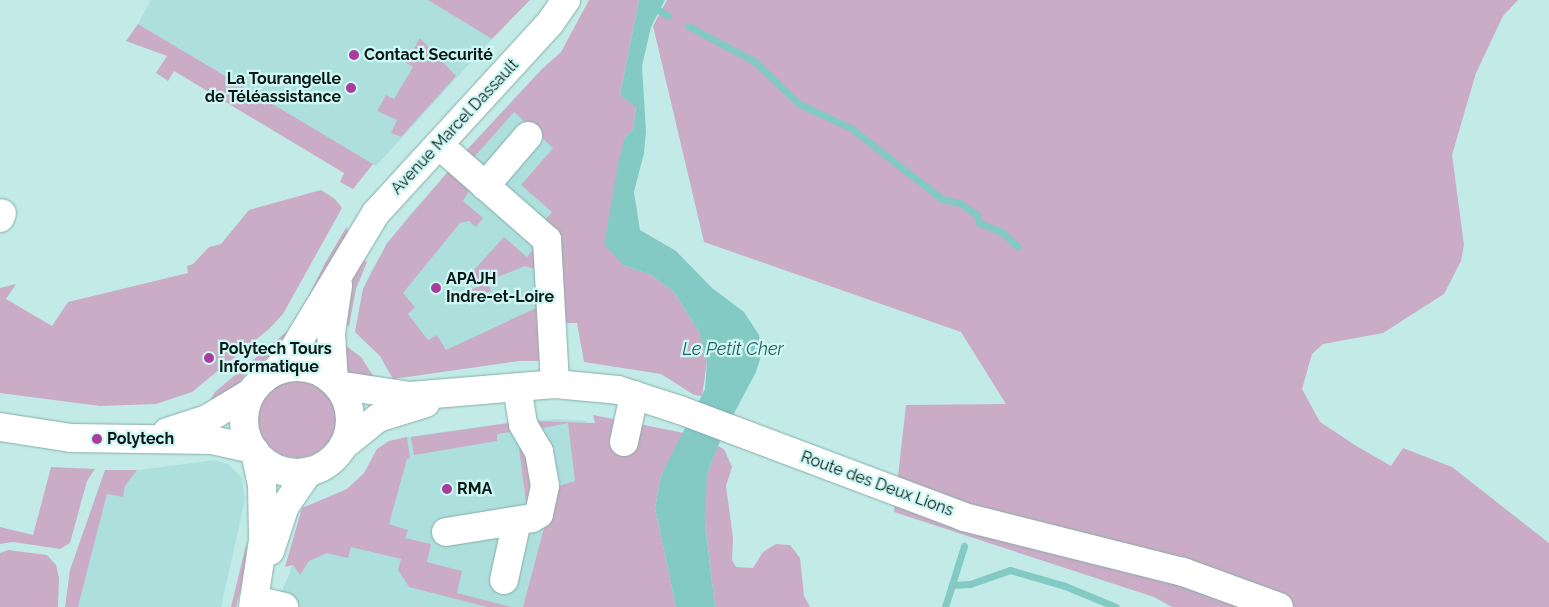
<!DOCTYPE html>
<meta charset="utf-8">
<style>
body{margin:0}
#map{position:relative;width:1549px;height:607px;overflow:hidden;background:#c2ebe7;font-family:Raleway,sans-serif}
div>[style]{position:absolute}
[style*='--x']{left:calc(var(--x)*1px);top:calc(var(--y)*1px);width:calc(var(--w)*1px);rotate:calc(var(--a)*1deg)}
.built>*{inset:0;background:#ade0dc}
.green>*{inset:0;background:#cbacc6}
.round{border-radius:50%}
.water>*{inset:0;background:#83c9c4}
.stream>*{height:7px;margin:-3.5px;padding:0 3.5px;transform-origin:3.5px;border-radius:3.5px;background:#83c9c4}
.roads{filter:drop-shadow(0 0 1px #86adaa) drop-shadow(0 0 1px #86adaa)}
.minor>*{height:28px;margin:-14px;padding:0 14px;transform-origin:14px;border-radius:14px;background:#fff}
.minor>.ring{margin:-14px;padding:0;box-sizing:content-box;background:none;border:28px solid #fff;border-radius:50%}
.dots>*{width:14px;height:14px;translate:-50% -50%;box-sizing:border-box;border:2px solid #cff8f4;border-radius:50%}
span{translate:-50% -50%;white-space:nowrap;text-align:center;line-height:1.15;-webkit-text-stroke:4.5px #cff8f4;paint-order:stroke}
.poi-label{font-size:16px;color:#0a1918;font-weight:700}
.left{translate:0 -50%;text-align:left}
.right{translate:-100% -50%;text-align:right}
.street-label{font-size:16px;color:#0a1918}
.water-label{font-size:18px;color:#27625e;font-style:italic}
</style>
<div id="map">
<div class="built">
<div style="clip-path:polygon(151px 0,428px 0,492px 39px,376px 166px,138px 24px)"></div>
<div style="clip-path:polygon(523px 89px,554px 127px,550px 361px,519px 361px,393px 379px,380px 356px,355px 332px,363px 289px,372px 269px,406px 219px)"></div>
<div style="clip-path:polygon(557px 419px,586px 421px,558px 607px,275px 607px,290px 572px,303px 518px,343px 497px,400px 438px,520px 421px)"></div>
<div style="clip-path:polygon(215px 460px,228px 464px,242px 478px,245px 500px,221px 607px,78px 607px,113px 470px,139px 470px)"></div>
</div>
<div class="green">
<div style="clip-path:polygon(428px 0,530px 0,492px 39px)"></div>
<div style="clip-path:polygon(589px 0,639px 0,620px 95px,636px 106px,633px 129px,624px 139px,623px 265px,651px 275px,674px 292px,699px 332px,707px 362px,702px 396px,694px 395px,661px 374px,584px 362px,577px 323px,559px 323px,541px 225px,552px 212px,521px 185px,553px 148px,514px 112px,470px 162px,462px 155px,542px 69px,561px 52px)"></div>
<div style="clip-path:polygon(667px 0,1518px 0,1503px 16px,1476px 73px,1452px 155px,1464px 245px,1461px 261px,1444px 294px,1383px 333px,1323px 344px,1312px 354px,1302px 389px,1320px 422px,1358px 447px,1391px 466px,1403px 448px,1452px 467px,1549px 543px,1549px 607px,1172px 607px,1154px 597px,894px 512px,906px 405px,1006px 404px,961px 332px,704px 242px,653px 26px)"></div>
<div style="clip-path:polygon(138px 24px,373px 164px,353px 189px,340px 182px,344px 173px,174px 71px,168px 81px,156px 73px,167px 56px,126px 41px)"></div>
<div style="clip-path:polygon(420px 38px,456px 76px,401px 137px,391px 133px,397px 120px,377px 111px,386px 95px,394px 99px,413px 67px,406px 63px)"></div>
<div style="clip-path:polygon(452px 167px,471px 188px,463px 201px,483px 218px,476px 227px,469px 221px,460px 223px,403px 293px,415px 307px,408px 314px,428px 340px,437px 335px,446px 350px,536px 308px,532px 299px,538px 297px,543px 361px,519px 361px,393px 379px,380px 356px,355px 332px,363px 289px,387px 243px)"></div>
<div style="clip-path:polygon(321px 190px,335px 199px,342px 208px,283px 314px,269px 329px,192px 392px,156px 404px,100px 406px,0 393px,0 288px,16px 284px,6px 299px,52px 326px,68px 302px,188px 273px,187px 266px,193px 264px,209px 247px,221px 244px,249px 210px)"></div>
<div style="clip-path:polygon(347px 226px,348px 236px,301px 312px,324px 265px)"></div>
<div style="clip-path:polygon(504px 237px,527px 257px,537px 244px,542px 281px,535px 284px,535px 269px,525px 266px,488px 281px,491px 291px,475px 298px,471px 290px,479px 286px,472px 272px)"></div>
<div style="clip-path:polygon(361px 259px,367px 262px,356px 289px,349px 326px,342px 323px,351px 279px)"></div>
<div style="clip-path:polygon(291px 328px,275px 353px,249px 369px,234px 390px,215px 406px,211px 399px,215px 392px)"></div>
<div style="clip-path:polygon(339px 341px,361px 357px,377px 382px,352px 378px,346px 370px)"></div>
<div class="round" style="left:258px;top:380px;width:78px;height:78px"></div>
<div style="clip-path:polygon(593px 415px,684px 433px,661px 475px,655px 508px,676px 607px,523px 607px,555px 487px,575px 481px,568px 423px,543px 428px,531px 421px,595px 423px)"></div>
<div style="clip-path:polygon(509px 423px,510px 432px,497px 434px,497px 441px,414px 455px,411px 437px)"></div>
<div style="clip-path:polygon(407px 437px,410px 458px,407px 459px,389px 524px,408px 530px,405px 538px,431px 544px,427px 562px,462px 571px,457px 593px,511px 607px,487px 607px,409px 587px,398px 570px,401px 559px,351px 547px,348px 558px,327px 553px,309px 561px,300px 575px,293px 565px,285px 567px,302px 508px,347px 489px,364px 473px,377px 449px,389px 441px)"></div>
<div style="clip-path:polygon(718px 446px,724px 449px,732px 467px,726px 486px,733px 538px,732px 560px,736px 567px,753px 568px,763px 552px,776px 544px,790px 545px,800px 558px,804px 596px,810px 607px,715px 607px,705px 523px,705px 492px,707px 474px)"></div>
<div style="clip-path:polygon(524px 447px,530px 450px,533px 500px,526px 503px,519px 448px)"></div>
<div style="clip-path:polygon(51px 467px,95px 469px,87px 481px,70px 543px,60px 549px,13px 542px,0 544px,0 527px,33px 535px)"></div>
<div style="clip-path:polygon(105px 470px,137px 470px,125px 486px,123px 497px,107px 494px,78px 607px,65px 607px,70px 570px)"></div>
<div style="clip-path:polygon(247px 541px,245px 573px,236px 607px,231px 607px)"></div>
<div style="clip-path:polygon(8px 550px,47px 555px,56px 565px,59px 578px,58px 607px,0 607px,0 553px)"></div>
</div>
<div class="water">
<div style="clip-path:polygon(639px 0,665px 0,651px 27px,642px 66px,646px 132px,644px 153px,634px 192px,640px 230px,676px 251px,712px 288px,744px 312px,759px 335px,762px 353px,756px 372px,723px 434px,707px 474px,705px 523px,715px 607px,676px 607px,655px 508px,661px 475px,705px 389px,707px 362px,699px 332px,674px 292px,651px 275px,623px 265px,604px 244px,619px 159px,624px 139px,633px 129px,636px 107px,620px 95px)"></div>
</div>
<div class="stream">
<div style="--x:652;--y:6;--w:19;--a:32"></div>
<div style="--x:688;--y:26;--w:75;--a:27.9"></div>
<div style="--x:754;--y:61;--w:62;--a:43.7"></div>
<div style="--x:799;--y:104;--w:57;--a:24.8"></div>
<div style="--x:851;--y:128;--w:115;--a:38"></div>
<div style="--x:942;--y:199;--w:18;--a:13"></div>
<div style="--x:960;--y:203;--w:21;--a:35"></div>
<div style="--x:977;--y:215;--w:8;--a:76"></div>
<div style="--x:979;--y:223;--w:25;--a:21"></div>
<div style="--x:1002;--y:232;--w:21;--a:43"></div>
<div style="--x:952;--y:585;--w:18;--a:-3"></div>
<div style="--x:970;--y:584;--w:42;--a:-19.3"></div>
<div style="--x:1010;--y:570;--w:57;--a:16.2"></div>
<div style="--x:1065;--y:586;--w:55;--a:22.4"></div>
<div style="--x:945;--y:607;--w:64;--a:-72.7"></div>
</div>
<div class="roads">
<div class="minor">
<div style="--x:439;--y:145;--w:144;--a:41.3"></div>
<div style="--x:547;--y:240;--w:144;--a:86.8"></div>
<div style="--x:485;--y:186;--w:66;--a:-49.3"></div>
<div style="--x:0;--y:218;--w:5;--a:-68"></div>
<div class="ring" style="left:244px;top:367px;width:78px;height:78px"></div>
<div style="--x:276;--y:371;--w:25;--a:-50"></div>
<div style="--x:292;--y:352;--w:162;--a:-58.9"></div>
<div style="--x:376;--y:213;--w:258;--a:-47.5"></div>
<div style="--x:550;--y:23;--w:28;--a:-55"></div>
<div style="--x:334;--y:382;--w:49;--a:-93.5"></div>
<div style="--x:331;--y:333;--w:48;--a:-81.5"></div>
<div style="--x:337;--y:385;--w:74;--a:8.6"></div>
<div style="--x:410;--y:396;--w:145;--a:-4.7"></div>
<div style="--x:555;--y:384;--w:63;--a:5.4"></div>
<div style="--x:618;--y:390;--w:65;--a:17.9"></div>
<div style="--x:680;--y:410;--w:303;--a:20.6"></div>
<div style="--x:964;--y:517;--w:226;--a:14.1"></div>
<div style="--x:1183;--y:572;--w:102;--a:20"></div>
<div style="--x:0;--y:427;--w:72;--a:8.8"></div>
<div style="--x:71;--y:438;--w:141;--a:0.8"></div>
<div style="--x:212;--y:440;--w:42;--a:12.4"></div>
<div style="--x:167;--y:432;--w:42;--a:-18"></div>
<div style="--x:207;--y:419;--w:52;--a:-31"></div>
<div style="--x:624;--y:442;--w:48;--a:-78"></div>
<div style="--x:343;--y:446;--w:45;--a:-38.7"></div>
<div style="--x:378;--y:418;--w:50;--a:-17.4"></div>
<div style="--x:446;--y:532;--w:87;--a:-9.2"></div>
<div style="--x:532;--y:518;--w:8;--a:-30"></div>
<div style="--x:539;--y:514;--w:29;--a:-78"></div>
<div style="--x:545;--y:486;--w:35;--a:-100"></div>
<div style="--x:539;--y:452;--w:32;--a:-120"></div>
<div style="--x:523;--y:424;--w:37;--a:-99"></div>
<div style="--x:270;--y:551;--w:47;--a:-71.6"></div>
<div style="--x:285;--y:506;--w:42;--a:-55.6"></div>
<div style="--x:504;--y:580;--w:60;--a:-77.6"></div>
<div style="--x:254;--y:600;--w:31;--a:13"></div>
<div style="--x:253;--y:607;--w:68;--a:-81.5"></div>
<div style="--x:263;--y:540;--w:55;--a:-91"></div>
<div style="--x:262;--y:485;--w:35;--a:-102"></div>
</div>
</div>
<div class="dots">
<div style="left:354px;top:55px;background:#a93d9e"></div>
<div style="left:351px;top:88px;background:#a93d9e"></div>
<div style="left:436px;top:288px;background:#a93d9e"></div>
<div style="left:209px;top:358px;background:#a93d9e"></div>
<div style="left:97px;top:439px;background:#a93d9e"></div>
<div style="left:447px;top:489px;background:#a93d9e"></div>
</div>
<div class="poi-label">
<span class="left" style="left:364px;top:55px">Contact Securité</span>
<span class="right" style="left:341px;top:88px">La Tourangelle<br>de Téléassistance</span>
<span class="left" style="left:446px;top:288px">APAJH<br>Indre-et-Loire</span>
<span class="left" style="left:219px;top:358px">Polytech Tours<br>Informatique</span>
<span class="left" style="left:107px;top:439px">Polytech</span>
<span class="left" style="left:457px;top:489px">RMA</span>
</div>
<div class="street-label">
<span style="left:455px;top:127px;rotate:-47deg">Avenue Marcel Dassault</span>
<span style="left:877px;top:484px;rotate:20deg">Route des Deux Lions</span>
</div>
<div class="water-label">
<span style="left:733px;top:349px">Le Petit Cher</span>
</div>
</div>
